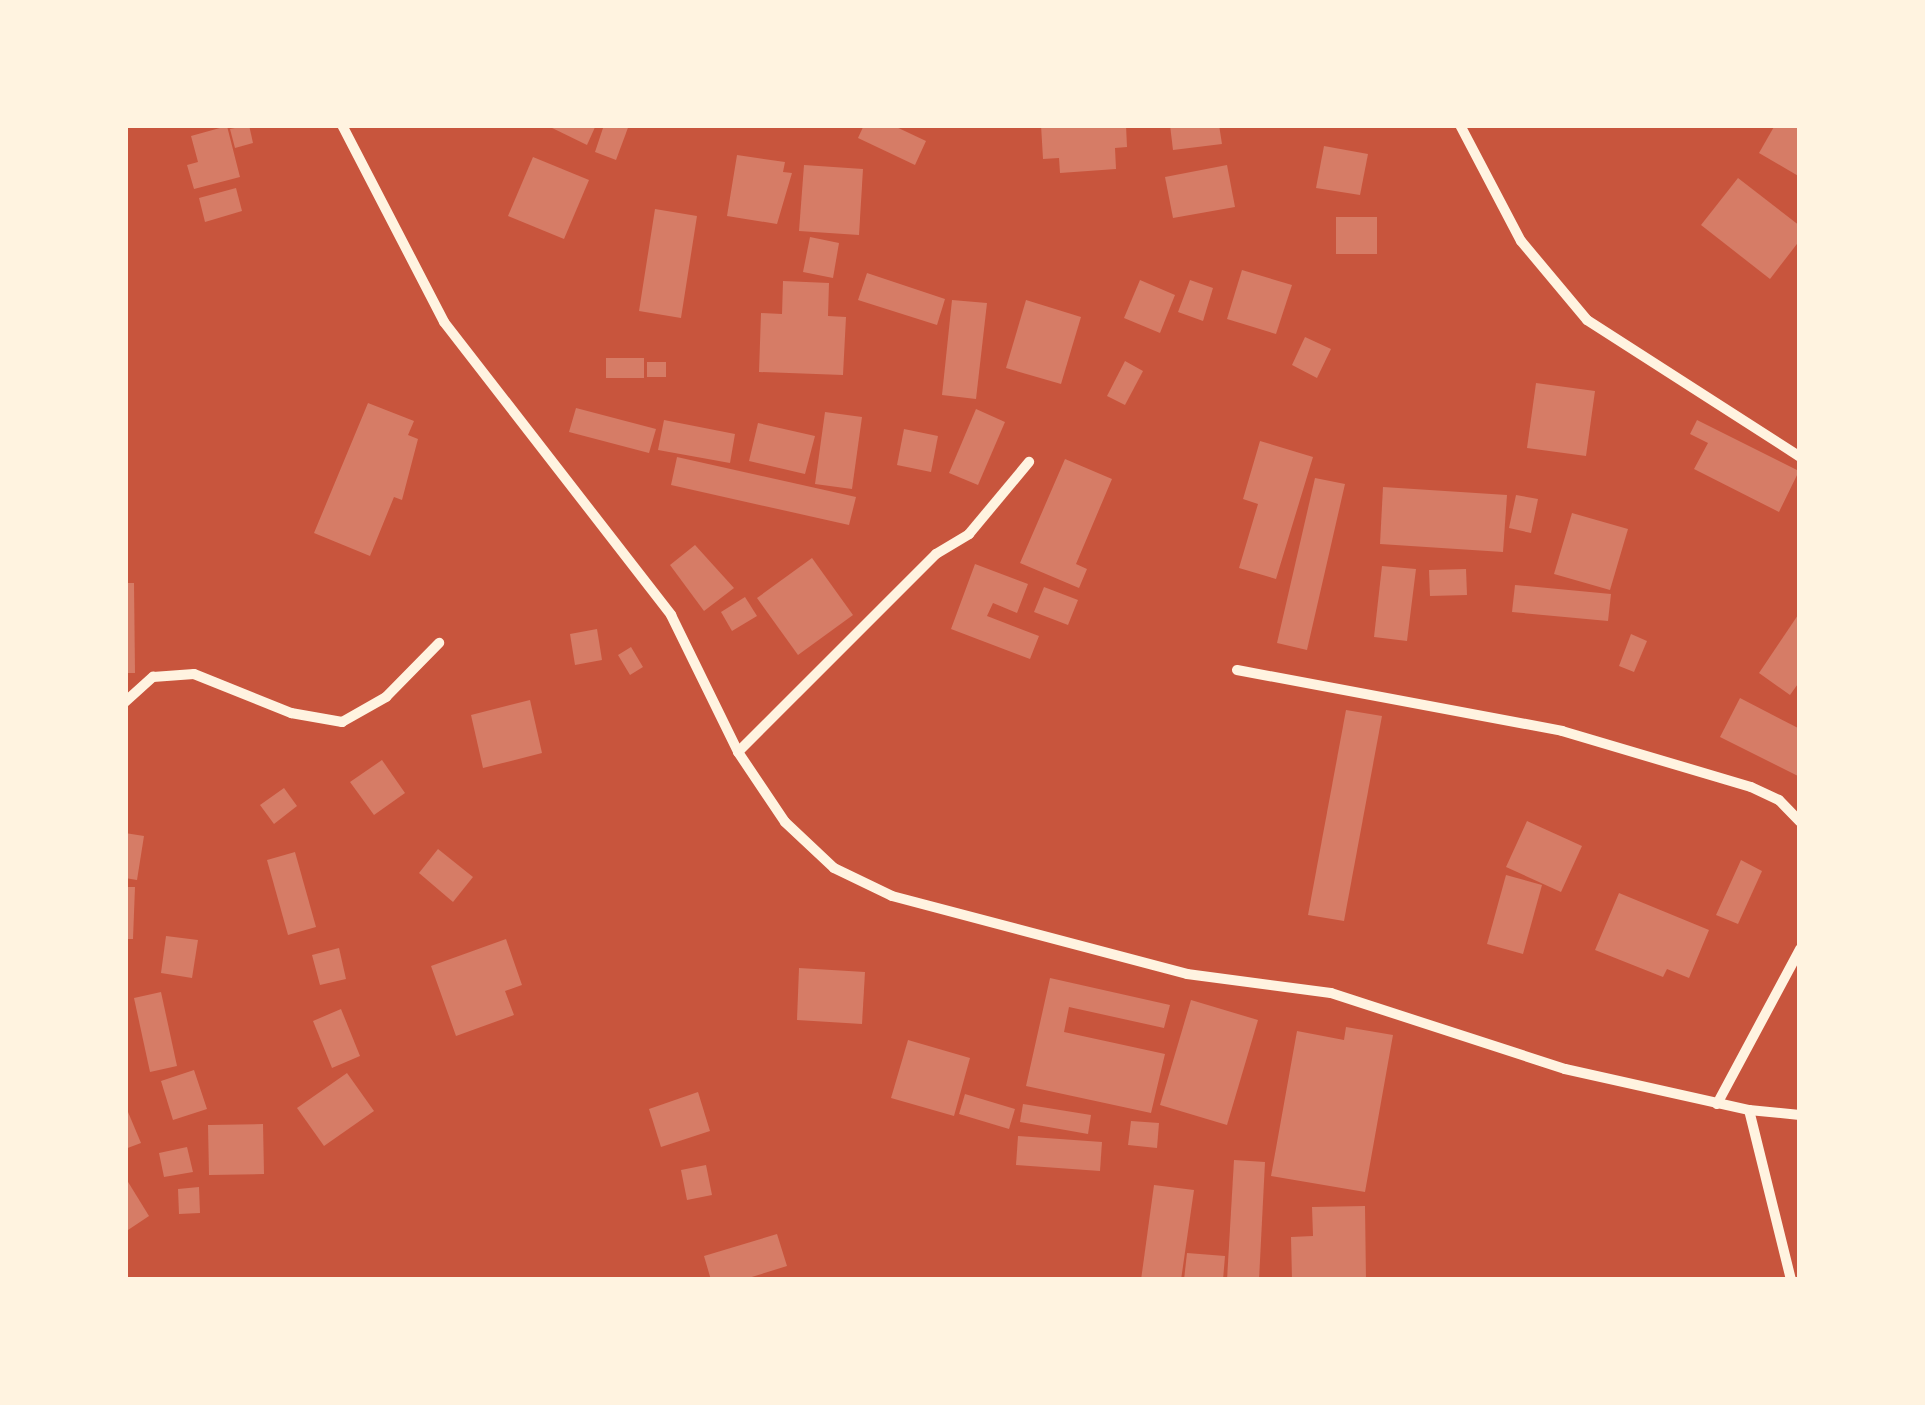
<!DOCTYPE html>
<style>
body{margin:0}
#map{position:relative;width:1925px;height:1405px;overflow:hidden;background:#c8553d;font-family:"Space Grotesk",sans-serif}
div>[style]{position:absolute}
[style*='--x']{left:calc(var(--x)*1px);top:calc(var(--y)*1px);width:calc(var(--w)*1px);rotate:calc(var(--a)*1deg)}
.building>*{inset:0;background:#d67c66}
.minor>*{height:10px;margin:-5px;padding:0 5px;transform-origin:5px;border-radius:5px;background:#fff3e0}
span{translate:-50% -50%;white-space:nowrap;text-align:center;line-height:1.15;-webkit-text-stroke:10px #fff3e0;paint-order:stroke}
.frame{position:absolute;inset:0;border:128px solid #fff3e0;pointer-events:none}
</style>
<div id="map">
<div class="building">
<div style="clip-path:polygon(249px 125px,253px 143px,235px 148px,230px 129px)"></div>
<div style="clip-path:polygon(546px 125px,596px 125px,587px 145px)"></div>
<div style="clip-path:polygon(604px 125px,629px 125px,616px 160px,595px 152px)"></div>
<div style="clip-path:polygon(864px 125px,892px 125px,926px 141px,915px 165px,858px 138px)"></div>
<div style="clip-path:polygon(1041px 125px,1126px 125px,1127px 147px,1115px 148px,1116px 169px,1060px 173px,1059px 158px,1043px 159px)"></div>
<div style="clip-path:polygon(1170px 125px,1219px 125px,1222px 144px,1173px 150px)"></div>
<div style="clip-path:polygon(1775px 125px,1800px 125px,1800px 177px,1759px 153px)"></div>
<div style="clip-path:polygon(227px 126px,240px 177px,194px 189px,187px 165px,198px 162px,191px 136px)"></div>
<div style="clip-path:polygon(1324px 146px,1368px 154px,1360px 195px,1316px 188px)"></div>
<div style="clip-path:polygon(737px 155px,785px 162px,783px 172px,792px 173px,777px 224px,727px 216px)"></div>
<div style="clip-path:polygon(533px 157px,589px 180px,564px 239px,508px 216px)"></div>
<div style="clip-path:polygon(804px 165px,863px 169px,859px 235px,799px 231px)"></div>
<div style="clip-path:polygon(1227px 165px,1235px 207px,1173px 218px,1165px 177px)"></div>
<div style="clip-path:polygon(1738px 178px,1800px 226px,1800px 240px,1770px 279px,1701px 225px)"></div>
<div style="clip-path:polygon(236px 188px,242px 211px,205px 222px,199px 198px)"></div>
<div style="clip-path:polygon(655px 209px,697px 216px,681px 318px,639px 311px)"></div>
<div style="clip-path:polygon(1336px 217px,1377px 217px,1377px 254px,1336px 254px)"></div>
<div style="clip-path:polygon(810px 237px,839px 243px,833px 278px,803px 272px)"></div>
<div style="clip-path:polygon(1242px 270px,1292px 285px,1276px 334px,1227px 319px)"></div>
<div style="clip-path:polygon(867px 273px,945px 299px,937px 325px,858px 300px)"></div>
<div style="clip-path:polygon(1140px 280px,1175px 295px,1160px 333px,1124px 318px)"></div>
<div style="clip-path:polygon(1190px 280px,1213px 288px,1203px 321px,1178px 312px)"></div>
<div style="clip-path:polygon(783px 281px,829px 283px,828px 316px,846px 317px,843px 375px,759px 372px,761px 313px,782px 314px)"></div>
<div style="clip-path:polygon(952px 300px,987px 303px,976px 399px,942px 395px)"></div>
<div style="clip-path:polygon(1026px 300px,1081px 317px,1061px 384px,1006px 368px)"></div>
<div style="clip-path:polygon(1305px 337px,1331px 349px,1317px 378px,1292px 365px)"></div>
<div style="clip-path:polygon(606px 358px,644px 358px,644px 378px,606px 378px)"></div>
<div style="clip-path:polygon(1125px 361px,1143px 371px,1125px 405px,1107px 396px)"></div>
<div style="clip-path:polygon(647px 362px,666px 362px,666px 377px,647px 377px)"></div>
<div style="clip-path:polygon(1536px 383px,1595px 391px,1586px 456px,1527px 448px)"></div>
<div style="clip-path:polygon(368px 403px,414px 421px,408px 435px,418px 439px,402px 500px,394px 497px,370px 556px,314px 533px)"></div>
<div style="clip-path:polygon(576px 408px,656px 429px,649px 453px,569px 432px)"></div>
<div style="clip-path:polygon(976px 409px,1005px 422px,978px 485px,949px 473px)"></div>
<div style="clip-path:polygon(825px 412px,862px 417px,852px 489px,815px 484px)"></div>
<div style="clip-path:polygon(664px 420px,735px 434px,730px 463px,658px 450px)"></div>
<div style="clip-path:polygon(1697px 420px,1799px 471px,1779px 512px,1694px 469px,1708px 443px,1690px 434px)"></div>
<div style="clip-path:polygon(758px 423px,815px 436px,805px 474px,749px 461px)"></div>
<div style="clip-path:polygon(904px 429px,938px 436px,931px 472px,897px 465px)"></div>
<div style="clip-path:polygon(1260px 441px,1313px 457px,1276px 579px,1239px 568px,1258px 504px,1243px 499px)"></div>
<div style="clip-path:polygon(677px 457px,856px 497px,849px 525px,671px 485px)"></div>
<div style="clip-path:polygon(1065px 459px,1112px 479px,1076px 564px,1087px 569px,1079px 588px,1020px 563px)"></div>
<div style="clip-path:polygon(1315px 478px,1345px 484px,1307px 650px,1277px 643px)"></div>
<div style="clip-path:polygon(1383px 487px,1507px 495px,1503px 552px,1380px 544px)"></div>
<div style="clip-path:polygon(1516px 495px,1538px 499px,1531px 533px,1509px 528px)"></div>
<div style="clip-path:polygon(1572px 513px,1628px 529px,1610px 590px,1554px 574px)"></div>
<div style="clip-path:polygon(695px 545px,734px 588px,704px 611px,670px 565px)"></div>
<div style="clip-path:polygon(812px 558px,853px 615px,798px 655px,757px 598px)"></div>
<div style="clip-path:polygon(975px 564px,1028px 584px,1017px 613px,993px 603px,987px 616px,1039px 636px,1030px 659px,951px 629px)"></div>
<div style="clip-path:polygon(1382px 566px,1416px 569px,1407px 641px,1374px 637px)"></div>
<div style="clip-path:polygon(1466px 569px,1467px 595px,1430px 596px,1429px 570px)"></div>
<div style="clip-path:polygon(125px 583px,134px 583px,135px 673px,125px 673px)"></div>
<div style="clip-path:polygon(1515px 585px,1611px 594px,1608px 621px,1512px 612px)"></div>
<div style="clip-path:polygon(1044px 587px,1078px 600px,1068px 625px,1034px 612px)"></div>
<div style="clip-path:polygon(745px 597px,757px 616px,732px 631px,721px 612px)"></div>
<div style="clip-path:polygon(1800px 612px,1800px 681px,1790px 695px,1759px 673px)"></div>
<div style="clip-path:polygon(597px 629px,602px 660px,575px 665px,570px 634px)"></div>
<div style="clip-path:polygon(1631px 634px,1647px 641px,1634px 672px,1619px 666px)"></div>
<div style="clip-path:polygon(631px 647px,643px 667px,630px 675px,618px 655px)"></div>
<div style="clip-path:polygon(1740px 698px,1800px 729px,1800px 777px,1720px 737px)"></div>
<div style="clip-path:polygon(530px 700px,542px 753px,483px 768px,471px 715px)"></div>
<div style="clip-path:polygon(1346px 710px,1382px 716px,1344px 921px,1308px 915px)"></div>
<div style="clip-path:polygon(382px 760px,405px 793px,374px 815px,350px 782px)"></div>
<div style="clip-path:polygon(284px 788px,297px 806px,274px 824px,260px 805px)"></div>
<div style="clip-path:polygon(1527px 821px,1582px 846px,1561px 892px,1506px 867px)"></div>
<div style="clip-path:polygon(125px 833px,144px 836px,137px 880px,125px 878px)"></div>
<div style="clip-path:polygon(438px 849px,473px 877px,453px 902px,419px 873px)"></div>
<div style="clip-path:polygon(295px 852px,316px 927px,288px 935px,267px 860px)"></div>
<div style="clip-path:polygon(1741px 860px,1762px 871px,1738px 924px,1716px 915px)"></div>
<div style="clip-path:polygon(1506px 875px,1542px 885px,1523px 954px,1487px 944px)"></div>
<div style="clip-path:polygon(125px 887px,135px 887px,133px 939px,125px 939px)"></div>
<div style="clip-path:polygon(1619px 893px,1709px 930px,1689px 978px,1667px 969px,1663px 977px,1595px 950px)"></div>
<div style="clip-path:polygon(166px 936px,198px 940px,192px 978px,161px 973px)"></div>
<div style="clip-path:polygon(506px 939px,522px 985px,505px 991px,514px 1015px,456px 1036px,431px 966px)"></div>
<div style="clip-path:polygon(339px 948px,346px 979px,320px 985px,312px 955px)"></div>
<div style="clip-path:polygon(799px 968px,865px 972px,862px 1024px,797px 1020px)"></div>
<div style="clip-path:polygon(1050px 978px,1170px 1005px,1164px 1028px,1069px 1007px,1064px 1032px,1165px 1054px,1151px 1113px,1026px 1086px)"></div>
<div style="clip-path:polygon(161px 992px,177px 1066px,150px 1072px,134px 998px)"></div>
<div style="clip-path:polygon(1191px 1000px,1258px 1020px,1227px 1125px,1160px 1105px)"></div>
<div style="clip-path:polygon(341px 1009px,360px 1056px,332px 1068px,313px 1021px)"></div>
<div style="clip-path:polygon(1346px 1027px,1393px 1035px,1365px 1192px,1271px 1176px,1297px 1031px,1344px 1040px)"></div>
<div style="clip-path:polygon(908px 1040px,970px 1058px,954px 1116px,891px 1098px)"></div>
<div style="clip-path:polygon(194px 1070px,207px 1109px,173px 1120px,161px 1081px)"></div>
<div style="clip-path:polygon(347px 1073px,374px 1111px,324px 1146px,297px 1108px)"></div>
<div style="clip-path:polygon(698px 1092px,710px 1131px,661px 1147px,649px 1109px)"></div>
<div style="clip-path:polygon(965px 1094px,1015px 1109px,1009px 1129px,959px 1114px)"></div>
<div style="clip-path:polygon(1023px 1104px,1091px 1115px,1088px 1134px,1020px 1122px)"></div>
<div style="clip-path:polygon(128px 1112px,141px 1143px,125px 1149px,125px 1113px)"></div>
<div style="clip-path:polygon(1131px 1121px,1159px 1123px,1157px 1148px,1128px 1145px)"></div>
<div style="clip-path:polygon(263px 1124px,264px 1174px,209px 1175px,208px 1125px)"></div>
<div style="clip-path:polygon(1018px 1136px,1102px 1142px,1100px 1171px,1016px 1165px)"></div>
<div style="clip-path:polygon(187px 1147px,193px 1172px,164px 1177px,159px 1153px)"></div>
<div style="clip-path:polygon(1234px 1160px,1265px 1162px,1259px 1280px,1227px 1280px)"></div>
<div style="clip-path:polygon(706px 1165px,712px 1195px,687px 1200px,681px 1170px)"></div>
<div style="clip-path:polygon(125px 1177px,149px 1216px,125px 1232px)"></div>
<div style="clip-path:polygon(1154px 1185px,1194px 1190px,1181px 1280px,1141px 1280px)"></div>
<div style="clip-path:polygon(199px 1187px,200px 1213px,179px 1214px,178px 1189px)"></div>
<div style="clip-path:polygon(1365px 1206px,1366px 1280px,1292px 1280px,1291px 1237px,1313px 1236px,1312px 1207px)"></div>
<div style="clip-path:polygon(777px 1234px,787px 1266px,742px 1280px,711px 1280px,704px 1256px)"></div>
<div style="clip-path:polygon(1187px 1253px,1225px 1256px,1223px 1280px,1184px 1280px)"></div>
</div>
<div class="minor">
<div style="--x:342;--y:125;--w:222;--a:62.6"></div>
<div style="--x:444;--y:322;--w:371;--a:52.2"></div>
<div style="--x:671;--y:615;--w:153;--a:63.9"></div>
<div style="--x:738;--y:752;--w:84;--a:56.1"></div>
<div style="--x:785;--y:822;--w:67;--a:43.2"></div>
<div style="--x:834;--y:868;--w:64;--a:25.8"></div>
<div style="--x:892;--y:896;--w:305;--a:14.8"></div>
<div style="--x:1187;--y:974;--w:145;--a:7.5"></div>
<div style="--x:1331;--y:993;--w:246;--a:18"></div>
<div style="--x:1565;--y:1069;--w:189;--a:12.6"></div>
<div style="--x:1749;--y:1110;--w:51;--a:5.6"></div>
<div style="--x:1460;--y:125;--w:131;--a:62.3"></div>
<div style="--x:1521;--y:241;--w:103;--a:50.1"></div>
<div style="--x:1587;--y:320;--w:253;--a:32.7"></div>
<div style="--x:1237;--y:670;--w:331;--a:10.6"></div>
<div style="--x:1562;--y:731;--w:197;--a:16.5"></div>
<div style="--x:1751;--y:787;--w:31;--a:25"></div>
<div style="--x:1779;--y:800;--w:30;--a:46"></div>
<div style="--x:125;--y:702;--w:38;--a:-42"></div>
<div style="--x:153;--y:677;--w:41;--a:-4.2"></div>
<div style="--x:194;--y:674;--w:105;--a:21.9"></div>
<div style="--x:291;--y:713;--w:52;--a:10"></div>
<div style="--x:342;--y:722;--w:51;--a:-29.6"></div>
<div style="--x:386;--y:697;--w:76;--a:-45.5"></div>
<div style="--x:738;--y:752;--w:280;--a:-45"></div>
<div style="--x:936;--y:554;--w:39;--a:-31"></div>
<div style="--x:969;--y:534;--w:94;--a:-50.2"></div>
<div style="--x:1717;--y:1104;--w:176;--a:-61.8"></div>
<div style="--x:1749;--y:1110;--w:175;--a:76.1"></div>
</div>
<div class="frame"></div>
</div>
